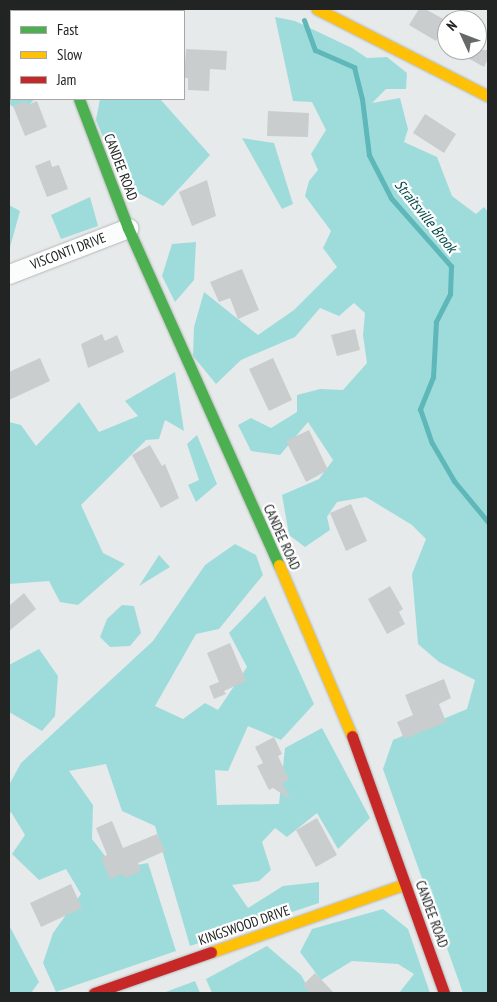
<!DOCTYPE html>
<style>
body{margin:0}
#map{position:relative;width:497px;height:1002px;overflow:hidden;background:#e6eaea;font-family:"PT Sans Narrow",sans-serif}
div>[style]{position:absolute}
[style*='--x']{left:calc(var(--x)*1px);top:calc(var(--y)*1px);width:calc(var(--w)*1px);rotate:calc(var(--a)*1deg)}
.green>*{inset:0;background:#9edcdc}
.stream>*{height:5px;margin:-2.5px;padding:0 2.5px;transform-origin:2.5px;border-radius:2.5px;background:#5eb7b8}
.building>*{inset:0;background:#cacdcd}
.roads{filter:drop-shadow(0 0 1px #b6b8b8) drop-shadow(0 0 1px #b6b8b8)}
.street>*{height:19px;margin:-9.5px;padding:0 9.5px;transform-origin:9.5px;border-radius:9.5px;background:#fbfcfc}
.fast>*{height:11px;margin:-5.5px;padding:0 5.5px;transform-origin:5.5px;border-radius:5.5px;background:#4caf50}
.slow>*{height:11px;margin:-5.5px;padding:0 5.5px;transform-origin:5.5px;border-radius:5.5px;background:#ffc107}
.jam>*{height:11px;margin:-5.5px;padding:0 5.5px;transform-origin:5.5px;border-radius:5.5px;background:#c62828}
span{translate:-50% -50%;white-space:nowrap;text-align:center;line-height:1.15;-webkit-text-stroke:4.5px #fff;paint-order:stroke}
.street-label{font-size:14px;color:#222424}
.water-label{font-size:15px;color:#004849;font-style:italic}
.frame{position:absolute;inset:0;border:10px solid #222424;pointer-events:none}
.legend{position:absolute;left:10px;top:10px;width:175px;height:90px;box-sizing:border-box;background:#fff;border:1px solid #a7a7a7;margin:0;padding:6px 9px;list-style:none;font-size:15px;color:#222424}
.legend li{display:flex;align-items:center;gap:10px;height:25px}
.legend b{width:25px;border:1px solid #a7a7a7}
.north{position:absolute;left:437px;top:10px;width:50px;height:50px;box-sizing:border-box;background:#fff;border:1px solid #a7a7a7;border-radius:50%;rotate:313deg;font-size:14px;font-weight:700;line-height:20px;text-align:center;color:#222424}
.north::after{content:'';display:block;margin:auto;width:18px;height:22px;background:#676969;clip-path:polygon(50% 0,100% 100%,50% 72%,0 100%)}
</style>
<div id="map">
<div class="green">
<div style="clip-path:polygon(9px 9px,31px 11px,11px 11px,9px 34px)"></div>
<div style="clip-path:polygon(275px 17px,295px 21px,352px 48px,367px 58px,387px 57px,407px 73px,406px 89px,386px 89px,372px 103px,400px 98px,408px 129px,404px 142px,437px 157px,452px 196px,476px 214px,484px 207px,488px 212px,488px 993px,463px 993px,383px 769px,393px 740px,467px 709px,475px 680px,439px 662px,418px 644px,412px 574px,426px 539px,412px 525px,366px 497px,337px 502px,327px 517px,330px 530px,305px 547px,289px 535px,282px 495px,319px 479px,333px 460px,308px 422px,280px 455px,251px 451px,238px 425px,251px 418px,271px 428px,297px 412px,297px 395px,320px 389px,343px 390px,367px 363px,363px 335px,365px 313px,354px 303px,339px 316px,320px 308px,295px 337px,241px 360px,216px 384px,193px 356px,194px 327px,204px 292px,258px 335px,294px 310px,337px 267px,323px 248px,331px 231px,305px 196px,309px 181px,318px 170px,311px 154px,326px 130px,312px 102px,293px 101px)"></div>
<div style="clip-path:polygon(11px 74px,11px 99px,35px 99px,21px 112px,9px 104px)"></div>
<div style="clip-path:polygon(100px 99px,160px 99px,210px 155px,163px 206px,123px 185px,96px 120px)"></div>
<div style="clip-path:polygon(242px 138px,274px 143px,293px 204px,282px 209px)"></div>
<div style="clip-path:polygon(90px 197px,98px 226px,61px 239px,51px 215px)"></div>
<div style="clip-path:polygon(9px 205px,20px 211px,9px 251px)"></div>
<div style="clip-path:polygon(196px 242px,194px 280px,175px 302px,162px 276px,172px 244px)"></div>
<div style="clip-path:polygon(175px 372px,184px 431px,165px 420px,159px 439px,146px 440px,81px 505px,103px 553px,125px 564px,78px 605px,60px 602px,49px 581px,9px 584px,9px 422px,21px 425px,36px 446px,79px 402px,99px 432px,138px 416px,125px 401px)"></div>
<div style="clip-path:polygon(197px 435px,217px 484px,196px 502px,188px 485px,199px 480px,187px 444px)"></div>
<div style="clip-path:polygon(235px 544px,256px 555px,263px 575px,219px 629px,196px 634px,155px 706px,183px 719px,205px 703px,218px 710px,247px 667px,229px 633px,265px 596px,314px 704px,281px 740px,248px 726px,228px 771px,215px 770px,217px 805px,279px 804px,285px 748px,322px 728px,370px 818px,338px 849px,317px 813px,287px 837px,275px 828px,262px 842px,271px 870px,259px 881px,232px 885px,248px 908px,283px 886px,319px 882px,319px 903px,190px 946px,155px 826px,122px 811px,106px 764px,69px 771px,93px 805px,92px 839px,115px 869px,148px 863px,176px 951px,56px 992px,43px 963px,53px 933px,81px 894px,66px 869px,39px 880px,12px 854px,25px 835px,11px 812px,9px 815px,9px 785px,21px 763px,153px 641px,205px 565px)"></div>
<div style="clip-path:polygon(159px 555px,170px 567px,139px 586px)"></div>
<div style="clip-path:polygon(122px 605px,134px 606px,141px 633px,130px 646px,110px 647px,100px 637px,107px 619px)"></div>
<div style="clip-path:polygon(39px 649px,58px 676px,55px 716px,42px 731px,9px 712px,9px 665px)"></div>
<div style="clip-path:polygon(383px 909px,408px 929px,430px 993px,399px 993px,414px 974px,398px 964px,352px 961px,321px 980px,300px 952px,312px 929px)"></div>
<div style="clip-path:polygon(9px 925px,39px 982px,31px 993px,9px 993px)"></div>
<div style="clip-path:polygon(267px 946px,301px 975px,311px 993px,212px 993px,206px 979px)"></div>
<div style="clip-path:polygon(195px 981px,200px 993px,163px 993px)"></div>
</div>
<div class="stream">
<div style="--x:304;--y:20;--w:32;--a:70"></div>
<div style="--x:315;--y:50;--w:43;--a:23.6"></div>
<div style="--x:354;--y:67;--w:33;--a:76"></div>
<div style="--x:362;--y:99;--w:56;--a:82.9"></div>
<div style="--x:369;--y:155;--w:48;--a:62.9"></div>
<div style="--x:391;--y:198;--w:91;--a:48.6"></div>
<div style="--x:451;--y:266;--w:28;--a:92"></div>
<div style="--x:450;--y:294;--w:31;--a:117"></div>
<div style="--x:436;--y:322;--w:55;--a:93.1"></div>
<div style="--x:433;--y:377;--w:35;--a:112"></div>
<div style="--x:420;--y:409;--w:36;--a:71"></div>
<div style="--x:432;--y:443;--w:44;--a:59.9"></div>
<div style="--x:454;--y:481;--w:53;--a:50.3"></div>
</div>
<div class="building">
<div style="clip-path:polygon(419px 9px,425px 9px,447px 21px,436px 41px,409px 25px)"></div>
<div style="clip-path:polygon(186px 49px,227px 51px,226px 70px,210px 69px,209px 91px,188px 90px,188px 78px,184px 78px)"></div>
<div style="clip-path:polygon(453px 50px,488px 50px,488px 59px,484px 67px)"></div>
<div style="clip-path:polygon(26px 101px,27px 105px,37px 101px,47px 127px,25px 136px,13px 106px)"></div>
<div style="clip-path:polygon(268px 111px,309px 113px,308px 137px,267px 136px)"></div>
<div style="clip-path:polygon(425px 114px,456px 134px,444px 153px,413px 133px)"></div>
<div style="clip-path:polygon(50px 160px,52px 167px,59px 165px,68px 189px,47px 197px,35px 166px)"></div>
<div style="clip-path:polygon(207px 180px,216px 216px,192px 226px,179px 192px)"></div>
<div style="clip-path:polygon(242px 269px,259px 310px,238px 319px,230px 298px,219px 302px,210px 282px)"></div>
<div style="clip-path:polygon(355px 329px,360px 350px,337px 356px,331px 335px)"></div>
<div style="clip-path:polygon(102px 334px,105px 341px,117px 335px,124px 352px,88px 368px,81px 344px)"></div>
<div style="clip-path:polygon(40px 358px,50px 381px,9px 400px,9px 372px)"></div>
<div style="clip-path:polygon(273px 358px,292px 400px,269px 411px,249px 369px)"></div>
<div style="clip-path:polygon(309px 430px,328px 470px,306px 482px,286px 441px)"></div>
<div style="clip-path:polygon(150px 445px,162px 466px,165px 464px,179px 498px,161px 508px,132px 455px)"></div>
<div style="clip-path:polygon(351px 504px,367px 541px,346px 551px,330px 513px)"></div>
<div style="clip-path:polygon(390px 586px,403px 609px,399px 612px,405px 624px,387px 634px,368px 599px)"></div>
<div style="clip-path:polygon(24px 593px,36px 609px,9px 631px,9px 606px)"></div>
<div style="clip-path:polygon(230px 643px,246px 681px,224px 691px,226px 694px,214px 699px,209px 686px,219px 682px,207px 653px)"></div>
<div style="clip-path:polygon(444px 679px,451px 698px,439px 704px,446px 722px,404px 739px,397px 722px,413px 715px,405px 695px)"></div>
<div style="clip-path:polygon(274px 737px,282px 754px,278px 756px,289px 780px,282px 783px,290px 799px,273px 788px,269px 790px,257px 766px,263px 763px,255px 747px)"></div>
<div style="clip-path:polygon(317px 818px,337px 855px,316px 867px,296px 830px)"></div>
<div style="clip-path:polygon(112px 821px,123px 848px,157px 834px,165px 851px,138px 863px,141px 871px,125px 878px,123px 874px,110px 879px,101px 858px,107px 855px,96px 828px)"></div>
<div style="clip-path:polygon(71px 884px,82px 908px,41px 927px,30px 903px)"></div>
<div style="clip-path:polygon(315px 973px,334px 993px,310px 993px,303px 985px)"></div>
</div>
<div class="roads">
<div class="street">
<div style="--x:9;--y:274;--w:128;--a:-21.1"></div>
</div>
<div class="fast">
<div style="--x:48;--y:9;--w:2;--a:63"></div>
<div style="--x:79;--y:99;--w:138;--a:69.2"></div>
<div style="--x:128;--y:228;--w:369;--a:65.9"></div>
</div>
<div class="slow">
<div style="--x:317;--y:9;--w:192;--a:27"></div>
<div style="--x:279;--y:565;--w:186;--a:66.9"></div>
<div style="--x:211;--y:952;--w:206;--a:-19.3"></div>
</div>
<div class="jam">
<div style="--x:352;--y:736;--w:273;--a:70.3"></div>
<div style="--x:94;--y:993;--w:124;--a:-19.3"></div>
</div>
</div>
<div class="street-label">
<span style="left:121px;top:167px;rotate:69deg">CANDEE ROAD</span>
<span style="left:68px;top:251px;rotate:-21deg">VISCONTI DRIVE</span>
<span style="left:282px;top:537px;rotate:66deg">CANDEE ROAD</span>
<span style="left:432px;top:914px;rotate:70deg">CANDEE ROAD</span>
<span style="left:244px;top:925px;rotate:-19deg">KINGSWOOD DRIVE</span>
</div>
<div class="water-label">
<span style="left:426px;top:216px;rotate:51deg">Straitsville Brook</span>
</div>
<div class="frame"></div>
<ul class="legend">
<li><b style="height:6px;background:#4caf50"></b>Fast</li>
<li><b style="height:6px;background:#ffc107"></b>Slow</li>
<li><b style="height:6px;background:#c62828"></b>Jam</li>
</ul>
<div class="north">N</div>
</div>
